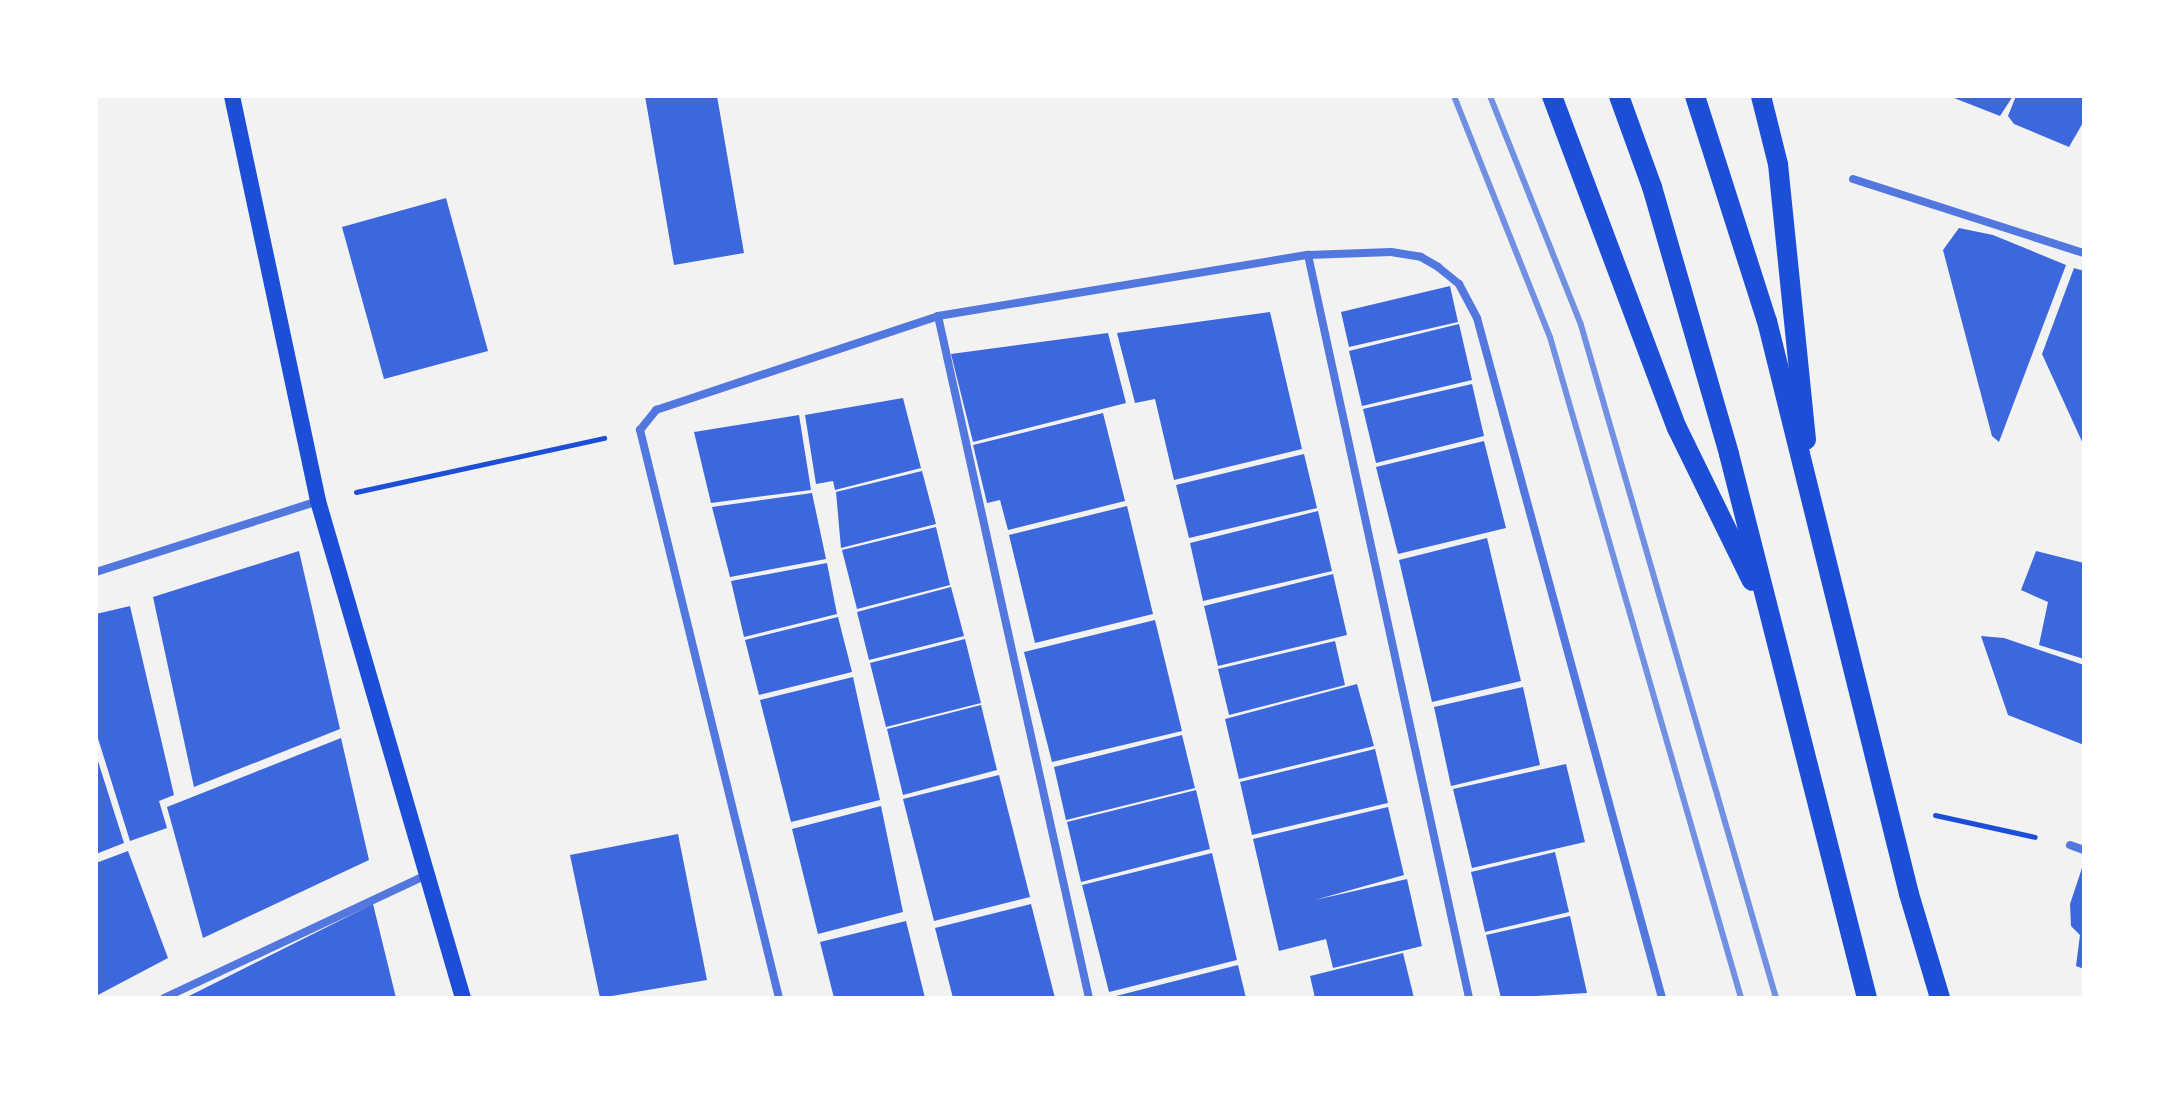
<!DOCTYPE html>
<style>
body{margin:0}
#map{position:relative;width:2180px;height:1094px;overflow:hidden;background:#f2f2f2;font-family:Signika,sans-serif}
div>[style]{position:absolute}
[style*='--x']{left:calc(var(--x)*1px);top:calc(var(--y)*1px);width:calc(var(--w)*1px);rotate:calc(var(--a)*1deg)}
.building>*{inset:0;background:#3d67dc}
.path>*{height:5px;margin:-2.5px;padding:0 2.5px;transform-origin:2.5px;border-radius:2.5px;background:#1d4ed8}
.minor>*{height:8px;margin:-4px;padding:0 4px;transform-origin:4px;border-radius:4px;background:#5277de}
.secondary>*{height:16px;margin:-8px;padding:0 8px;transform-origin:8px;border-radius:8px;background:#1d4ed8}
.primary>*{height:20px;margin:-10px;padding:0 10px;transform-origin:10px;border-radius:10px;background:#1d4ed8}
.rail>*{height:6px;margin:-3px;padding:0 3px;transform-origin:3px;border-radius:3px;background:#7290e2}
span{translate:-50% -50%;white-space:nowrap;text-align:center;line-height:1.15;-webkit-text-stroke:8px #fff;paint-order:stroke}
.frame{position:absolute;inset:0;border:98px solid #fff;pointer-events:none}
</style>
<div id="map">
<div class="building">
<div style="clip-path:polygon(645px 96px,717px 96px,744px 253px,674px 265px)"></div>
<div style="clip-path:polygon(1949px 96px,2013px 96px,2000px 116px)"></div>
<div style="clip-path:polygon(2016px 96px,2084px 96px,2084px 121px,2069px 147px,2014px 124px,2008px 116px)"></div>
<div style="clip-path:polygon(446px 198px,488px 351px,384px 379px,342px 227px)"></div>
<div style="clip-path:polygon(1959px 228px,1993px 235px,2066px 265px,1999px 442px,1992px 436px,1943px 250px)"></div>
<div style="clip-path:polygon(2074px 268px,2084px 271px,2084px 446px,2042px 354px)"></div>
<div style="clip-path:polygon(1450px 286px,1458px 322px,1349px 347px,1341px 312px)"></div>
<div style="clip-path:polygon(1270px 312px,1302px 449px,1174px 480px,1155px 399px,1135px 403px,1117px 333px)"></div>
<div style="clip-path:polygon(1459px 324px,1472px 380px,1362px 406px,1349px 351px)"></div>
<div style="clip-path:polygon(1108px 333px,1126px 403px,973px 442px,951px 354px)"></div>
<div style="clip-path:polygon(1472px 384px,1484px 436px,1376px 463px,1363px 409px)"></div>
<div style="clip-path:polygon(903px 398px,921px 468px,835px 490px,833px 481px,816px 484px,805px 415px)"></div>
<div style="clip-path:polygon(1103px 413px,1125px 501px,1008px 530px,1000px 500px,987px 503px,973px 445px)"></div>
<div style="clip-path:polygon(799px 415px,811px 490px,711px 503px,694px 432px)"></div>
<div style="clip-path:polygon(1484px 441px,1506px 528px,1398px 554px,1376px 467px)"></div>
<div style="clip-path:polygon(1304px 454px,1317px 508px,1189px 538px,1176px 485px)"></div>
<div style="clip-path:polygon(922px 471px,936px 524px,841px 548px,836px 492px)"></div>
<div style="clip-path:polygon(812px 493px,826px 559px,730px 577px,712px 507px)"></div>
<div style="clip-path:polygon(1127px 506px,1153px 614px,1035px 643px,1009px 535px)"></div>
<div style="clip-path:polygon(1318px 511px,1332px 571px,1203px 601px,1190px 543px)"></div>
<div style="clip-path:polygon(936px 527px,950px 585px,857px 609px,842px 550px)"></div>
<div style="clip-path:polygon(1487px 538px,1521px 681px,1432px 702px,1399px 560px)"></div>
<div style="clip-path:polygon(299px 551px,340px 729px,194px 787px,153px 597px)"></div>
<div style="clip-path:polygon(2036px 551px,2084px 563px,2084px 659px,2039px 645px,2048px 602px,2021px 590px)"></div>
<div style="clip-path:polygon(827px 563px,837px 614px,744px 637px,731px 581px)"></div>
<div style="clip-path:polygon(1333px 574px,1347px 635px,1218px 666px,1204px 606px)"></div>
<div style="clip-path:polygon(951px 587px,964px 636px,869px 660px,857px 612px)"></div>
<div style="clip-path:polygon(130px 606px,174px 795px,159px 801px,167px 828px,130px 841px,96px 732px,96px 614px)"></div>
<div style="clip-path:polygon(838px 617px,852px 672px,759px 695px,745px 640px)"></div>
<div style="clip-path:polygon(1155px 620px,1182px 731px,1052px 762px,1024px 652px)"></div>
<div style="clip-path:polygon(1981px 636px,2004px 638px,2084px 665px,2084px 745px,2008px 715px)"></div>
<div style="clip-path:polygon(965px 639px,981px 703px,886px 727px,870px 663px)"></div>
<div style="clip-path:polygon(1335px 641px,1345px 685px,1229px 715px,1218px 669px)"></div>
<div style="clip-path:polygon(853px 677px,880px 800px,791px 822px,760px 700px)"></div>
<div style="clip-path:polygon(1357px 684px,1374px 746px,1239px 779px,1225px 719px)"></div>
<div style="clip-path:polygon(1523px 687px,1540px 765px,1451px 786px,1434px 707px)"></div>
<div style="clip-path:polygon(981px 705px,997px 770px,903px 795px,887px 729px)"></div>
<div style="clip-path:polygon(1182px 735px,1195px 788px,1066px 820px,1054px 767px)"></div>
<div style="clip-path:polygon(341px 738px,369px 860px,203px 938px,167px 807px)"></div>
<div style="clip-path:polygon(1375px 749px,1388px 803px,1252px 835px,1240px 782px)"></div>
<div style="clip-path:polygon(96px 755px,124px 843px,96px 854px)"></div>
<div style="clip-path:polygon(1566px 764px,1585px 842px,1472px 868px,1453px 789px)"></div>
<div style="clip-path:polygon(999px 775px,1030px 897px,934px 921px,903px 799px)"></div>
<div style="clip-path:polygon(1196px 790px,1210px 849px,1081px 882px,1067px 822px)"></div>
<div style="clip-path:polygon(881px 806px,903px 912px,818px 934px,792px 829px)"></div>
<div style="clip-path:polygon(1388px 807px,1404px 875px,1315px 900px,1407px 879px,1422px 946px,1333px 968px,1326px 939px,1279px 951px,1253px 839px)"></div>
<div style="clip-path:polygon(678px 834px,707px 980px,600px 998px,570px 855px)"></div>
<div style="clip-path:polygon(128px 851px,168px 958px,96px 996px,96px 863px)"></div>
<div style="clip-path:polygon(1555px 852px,1569px 912px,1485px 932px,1471px 872px)"></div>
<div style="clip-path:polygon(1212px 853px,1237px 960px,1109px 992px,1082px 885px)"></div>
<div style="clip-path:polygon(2084px 862px,2084px 969px,2076px 966px,2080px 935px,2071px 926px,2070px 904px)"></div>
<div style="clip-path:polygon(373px 904px,396px 998px,185px 998px)"></div>
<div style="clip-path:polygon(1031px 904px,1055px 998px,953px 998px,935px 928px)"></div>
<div style="clip-path:polygon(1570px 916px,1587px 993px,1501px 998px,1486px 935px)"></div>
<div style="clip-path:polygon(906px 921px,925px 998px,834px 998px,820px 942px)"></div>
<div style="clip-path:polygon(1403px 953px,1414px 998px,1315px 998px,1310px 976px)"></div>
<div style="clip-path:polygon(1238px 965px,1246px 998px,1112px 998px,1112px 997px)"></div>
</div>
<div class="path">
<div style="--x:356;--y:492;--w:254;--a:-12.3"></div>
<div style="--x:1935;--y:815;--w:102;--a:12.4"></div>
</div>
<div class="minor">
<div style="--x:1853;--y:179;--w:243;--a:17.8"></div>
<div style="--x:1308;--y:255;--w:760;--a:77.77"></div>
<div style="--x:938;--y:316;--w:699;--a:77.52"></div>
<div style="--x:96;--y:572;--w:233;--a:-17.7"></div>
<div style="--x:2070;--y:845;--w:15;--a:20"></div>
<div style="--x:164;--y:998;--w:293;--a:-25.1"></div>
<div style="--x:779;--y:998;--w:585;--a:-103.75"></div>
<div style="--x:640;--y:430;--w:26;--a:-51"></div>
<div style="--x:656;--y:410;--w:297;--a:-18.4"></div>
<div style="--x:938;--y:316;--w:375;--a:-9.4"></div>
<div style="--x:1308;--y:255;--w:83;--a:-2.1"></div>
<div style="--x:1391;--y:252;--w:30;--a:9"></div>
<div style="--x:1421;--y:257;--w:20;--a:30"></div>
<div style="--x:1438;--y:267;--w:27;--a:39"></div>
<div style="--x:1459;--y:284;--w:38;--a:62"></div>
<div style="--x:1477;--y:318;--w:705;--a:74.78"></div>
</div>
<div class="secondary">
<div style="--x:232;--y:96;--w:414;--a:78"></div>
<div style="--x:318;--y:501;--w:518;--a:73.74"></div>
</div>
<div class="primary">
<div style="--x:1552;--y:96;--w:355;--a:69.4"></div>
<div style="--x:1677;--y:428;--w:170;--a:63.9"></div>
<div style="--x:1619;--y:96;--w:97;--a:70.1"></div>
<div style="--x:1652;--y:187;--w:278;--a:73.9"></div>
<div style="--x:1729;--y:454;--w:561;--a:75.77"></div>
<div style="--x:1695;--y:96;--w:236;--a:72.3"></div>
<div style="--x:1767;--y:321;--w:590;--a:76.08"></div>
<div style="--x:1909;--y:894;--w:109;--a:73.4"></div>
<div style="--x:1761;--y:96;--w:70;--a:76"></div>
<div style="--x:1778;--y:164;--w:277;--a:84.2"></div>
</div>
<div class="rail">
<div style="--x:1454;--y:96;--w:259;--a:68.3"></div>
<div style="--x:1550;--y:337;--w:688;--a:73.88"></div>
<div style="--x:1490;--y:96;--w:246;--a:68.3"></div>
<div style="--x:1581;--y:325;--w:701;--a:73.84"></div>
</div>
<div class="frame"></div>
</div>
